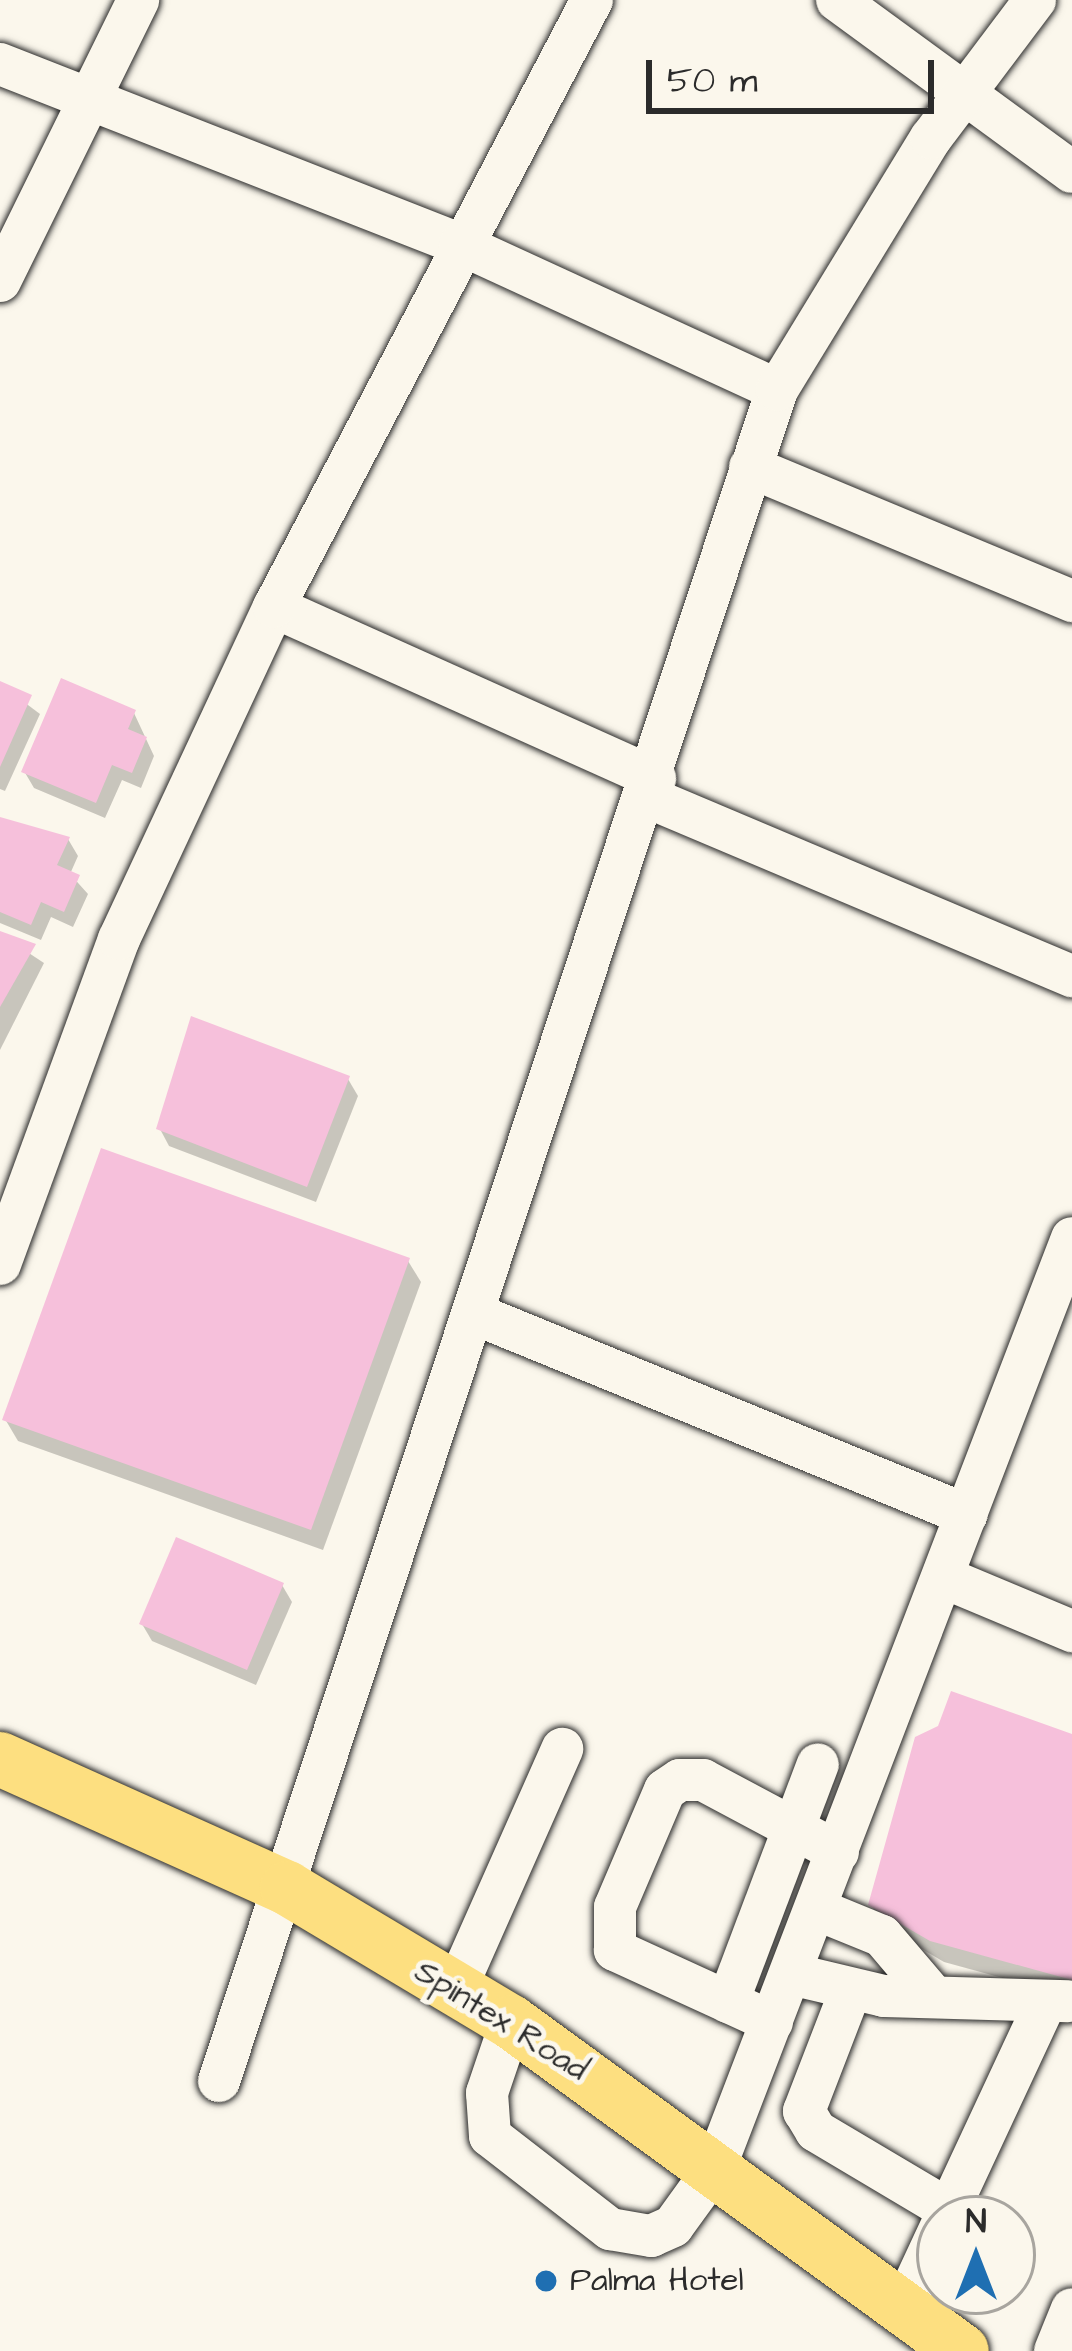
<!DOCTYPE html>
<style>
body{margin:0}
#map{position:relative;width:1072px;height:2351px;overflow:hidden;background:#fbf7ec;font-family:"Architects Daughter",sans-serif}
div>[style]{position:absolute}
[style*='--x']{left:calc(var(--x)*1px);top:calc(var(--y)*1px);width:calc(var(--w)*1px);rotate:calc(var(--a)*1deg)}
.shadow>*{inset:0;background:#0003}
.building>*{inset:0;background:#f6c0db}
.roads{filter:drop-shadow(0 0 3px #2b2b2b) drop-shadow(0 0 3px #2b2b2b)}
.minor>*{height:42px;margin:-21px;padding:0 21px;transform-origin:21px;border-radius:21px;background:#fbf7ec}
.major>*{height:54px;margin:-27px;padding:0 27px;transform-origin:27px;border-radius:27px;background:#fddf80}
.dots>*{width:33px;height:33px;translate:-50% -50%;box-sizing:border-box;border:6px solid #fbf7ec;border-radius:50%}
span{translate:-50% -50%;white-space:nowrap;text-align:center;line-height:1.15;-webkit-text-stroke:10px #fbf7ec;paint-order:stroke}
.street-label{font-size:33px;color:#2b2b2b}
.poi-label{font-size:33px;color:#2b2b2b}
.left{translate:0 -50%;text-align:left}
.north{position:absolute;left:916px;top:2195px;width:120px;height:120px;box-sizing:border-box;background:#fbf7ec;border:3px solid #a8a59f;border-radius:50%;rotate:0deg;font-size:33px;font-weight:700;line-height:48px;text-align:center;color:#2b2b2b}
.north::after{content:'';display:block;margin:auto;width:42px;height:54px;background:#1f6fb2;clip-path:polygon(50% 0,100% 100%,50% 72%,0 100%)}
.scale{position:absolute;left:646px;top:60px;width:288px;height:54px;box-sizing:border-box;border:6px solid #2b2b2b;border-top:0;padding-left:15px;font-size:36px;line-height:42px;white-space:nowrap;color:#2b2b2b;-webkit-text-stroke:9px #fbf7ec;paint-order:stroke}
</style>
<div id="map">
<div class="shadow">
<div style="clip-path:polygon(0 684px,40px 714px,5px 791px,0 789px)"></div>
<div style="clip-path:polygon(134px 713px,154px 756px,141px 788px,122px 780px,105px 818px,34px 788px,24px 771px)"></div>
<div style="clip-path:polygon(0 819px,68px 839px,78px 856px,70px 874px,88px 894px,73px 927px,51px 917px,41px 940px,0 923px)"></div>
<div style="clip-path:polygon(0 934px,44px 963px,0 1050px)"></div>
<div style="clip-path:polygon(348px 1079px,358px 1096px,316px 1202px,169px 1146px,160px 1129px)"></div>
<div style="clip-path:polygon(408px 1261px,421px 1282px,323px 1550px,18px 1441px,5px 1419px)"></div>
<div style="clip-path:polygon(282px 1585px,292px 1602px,256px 1685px,152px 1641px,142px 1624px)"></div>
<div style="clip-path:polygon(1072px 1737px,1072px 1997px,944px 1962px,883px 1926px,871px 1904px)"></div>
</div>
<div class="building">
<div style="clip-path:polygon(61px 678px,136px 710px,128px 729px,147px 737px,132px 773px,112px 765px,96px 803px,21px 772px)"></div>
<div style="clip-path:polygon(0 681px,32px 695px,0 767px)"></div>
<div style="clip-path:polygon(0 817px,70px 837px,57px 865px,80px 875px,64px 912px,41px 902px,31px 925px,0 912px)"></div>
<div style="clip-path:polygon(0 931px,36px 944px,0 1007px)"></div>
<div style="clip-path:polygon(191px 1016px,350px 1076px,307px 1187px,156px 1129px)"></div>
<div style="clip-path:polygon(101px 1148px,410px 1258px,311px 1530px,2px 1420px)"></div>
<div style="clip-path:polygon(176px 1537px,284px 1583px,247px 1670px,139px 1624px)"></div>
<div style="clip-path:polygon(951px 1691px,1072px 1734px,1072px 1980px,930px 1941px,868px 1905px,915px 1737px,938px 1726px)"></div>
</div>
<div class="roads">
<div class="minor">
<div style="--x:837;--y:0;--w:291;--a:36.2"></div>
<div style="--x:0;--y:64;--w:494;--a:21.4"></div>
<div style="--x:460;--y:244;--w:349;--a:24.7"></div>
<div style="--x:0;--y:281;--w:313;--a:-63.8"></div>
<div style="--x:750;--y:467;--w:349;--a:22.6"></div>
<div style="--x:274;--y:607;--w:418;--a:24.2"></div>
<div style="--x:650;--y:798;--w:458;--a:22.9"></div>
<div style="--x:0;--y:1264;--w:346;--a:-69.9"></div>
<div style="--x:119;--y:939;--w:366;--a:-65"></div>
<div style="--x:274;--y:607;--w:685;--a:-62.35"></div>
<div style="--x:475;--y:1314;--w:531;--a:22.22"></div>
<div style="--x:945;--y:1578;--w:138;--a:22.7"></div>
<div style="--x:816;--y:1909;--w:71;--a:22.2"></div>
<div style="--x:882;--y:1936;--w:71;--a:49.6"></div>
<div style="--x:791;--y:1974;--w:96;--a:13.3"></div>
<div style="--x:884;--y:1996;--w:184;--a:1.6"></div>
<div style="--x:455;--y:1991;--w:265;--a:-66.1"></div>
<div style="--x:850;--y:1992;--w:128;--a:111.1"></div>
<div style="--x:804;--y:2111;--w:23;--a:59"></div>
<div style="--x:816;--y:2131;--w:149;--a:30.7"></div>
<div style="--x:728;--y:2002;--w:254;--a:-69.3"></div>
<div style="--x:511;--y:2022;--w:75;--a:108.7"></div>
<div style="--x:487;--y:2093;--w:43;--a:86"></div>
<div style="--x:490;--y:2136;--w:152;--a:37.8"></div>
<div style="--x:610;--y:2229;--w:42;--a:9.7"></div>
<div style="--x:651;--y:2236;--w:24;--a:-24"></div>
<div style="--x:673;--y:2226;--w:72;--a:-54.1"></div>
<div style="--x:715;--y:2168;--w:996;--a:-69"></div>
<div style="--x:772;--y:2022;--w:173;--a:-155.4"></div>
<div style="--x:615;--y:1950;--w:43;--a:-90"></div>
<div style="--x:615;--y:1907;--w:127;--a:-66.9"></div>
<div style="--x:665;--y:1790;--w:18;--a:-34"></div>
<div style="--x:680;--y:1780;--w:23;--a:0"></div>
<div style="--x:703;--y:1780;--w:153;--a:28.1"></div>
<div style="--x:219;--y:2081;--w:1781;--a:-71.74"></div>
<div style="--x:777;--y:390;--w:295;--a:-58.6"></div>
<div style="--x:931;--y:138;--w:173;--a:-53"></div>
<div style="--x:904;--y:2306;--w:336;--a:-65"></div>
<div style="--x:1055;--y:2351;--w:45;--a:-68"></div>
</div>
<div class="major">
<div style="--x:0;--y:1759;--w:315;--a:24.2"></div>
<div style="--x:287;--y:1888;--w:261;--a:30.9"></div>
<div style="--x:511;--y:2022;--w:558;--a:36.11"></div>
</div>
</div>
<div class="dots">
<div style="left:546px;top:2281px;background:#1f6fb2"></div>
</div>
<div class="street-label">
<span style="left:501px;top:2021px;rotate:32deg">Spintex Road</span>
</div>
<div class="poi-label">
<span class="left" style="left:570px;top:2281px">Palma Hotel</span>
</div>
<div class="north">N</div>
<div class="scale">50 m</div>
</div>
